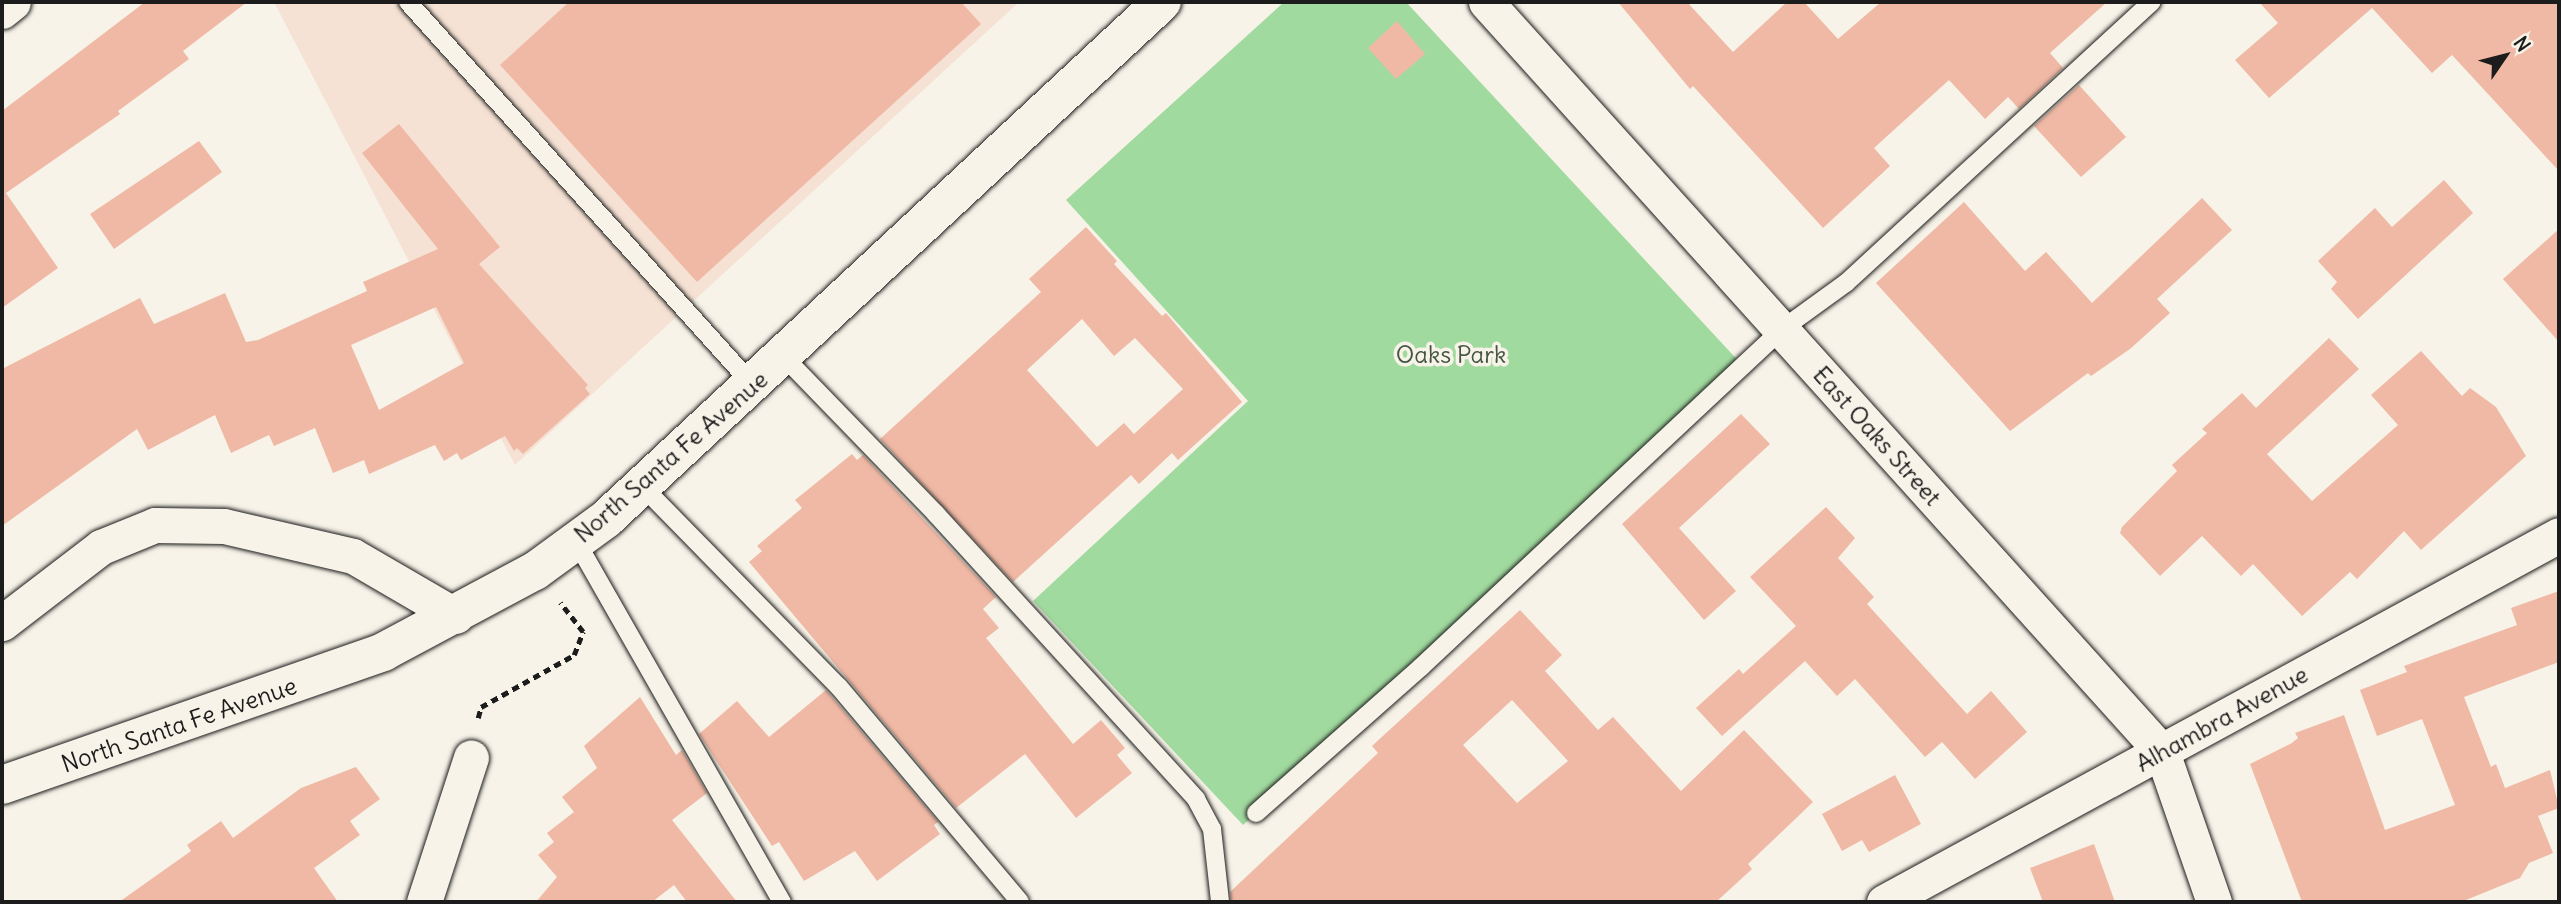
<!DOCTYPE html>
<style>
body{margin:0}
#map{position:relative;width:2561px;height:904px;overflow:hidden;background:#f7f3e8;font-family:Delius,sans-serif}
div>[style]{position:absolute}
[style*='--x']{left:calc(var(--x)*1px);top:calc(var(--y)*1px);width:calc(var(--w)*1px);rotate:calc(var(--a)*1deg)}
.built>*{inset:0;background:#f5e2d4}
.green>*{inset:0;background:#a1da9f}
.building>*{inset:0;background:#f0b9a5}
.path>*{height:4.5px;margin-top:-2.25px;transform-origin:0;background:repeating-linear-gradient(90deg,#1c1c1c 0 7px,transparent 0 12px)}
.roads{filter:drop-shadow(0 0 2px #1c1c1c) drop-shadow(0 0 2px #1c1c1c)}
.lane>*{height:18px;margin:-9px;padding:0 9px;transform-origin:9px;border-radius:9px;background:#f7f3e8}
.street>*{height:35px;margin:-17.5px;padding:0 17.5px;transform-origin:17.5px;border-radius:17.5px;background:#f7f3e8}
.secondary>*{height:38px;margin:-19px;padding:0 19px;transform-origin:19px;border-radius:19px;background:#f7f3e8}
span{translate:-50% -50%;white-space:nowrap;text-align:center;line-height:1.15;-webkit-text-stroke:7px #f7f3e8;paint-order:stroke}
.park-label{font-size:24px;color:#445543}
.street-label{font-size:24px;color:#1c1c1c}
.frame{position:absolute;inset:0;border:4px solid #1c1c1c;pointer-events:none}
.north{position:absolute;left:2470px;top:21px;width:70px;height:70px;-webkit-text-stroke:5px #f7f3e8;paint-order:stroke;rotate:55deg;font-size:19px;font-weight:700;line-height:28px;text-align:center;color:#1c1c1c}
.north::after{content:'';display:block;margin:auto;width:24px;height:32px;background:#1c1c1c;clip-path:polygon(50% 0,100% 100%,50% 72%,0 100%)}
</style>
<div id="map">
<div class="built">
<div style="clip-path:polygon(274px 2px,1017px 2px,1018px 3px,515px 465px)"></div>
</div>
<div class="green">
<div style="clip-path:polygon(1284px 2px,1406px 2px,1744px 367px,1243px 825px,1033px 601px,1248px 401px,1066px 200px)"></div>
</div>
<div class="building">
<div style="clip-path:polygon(145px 2px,247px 2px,183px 51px,189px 59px,118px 111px,120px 114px,6px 193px,58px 268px,2px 308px,2px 111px)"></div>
<div style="clip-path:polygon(569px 2px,961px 2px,981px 24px,697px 282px,500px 65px)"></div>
<div style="clip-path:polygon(1618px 2px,1687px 2px,1733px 52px,1787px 2px,1804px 2px,1838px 39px,1881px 2px,2107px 2px,2050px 53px,2063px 68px,2019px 109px,2008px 97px,1985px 119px,1949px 80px,1874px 148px,1890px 166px,1823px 228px,1693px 86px,1690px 89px)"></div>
<div style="clip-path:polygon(2259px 2px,2559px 2px,2559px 171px,2452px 55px,2432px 73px,2372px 8px,2269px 98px,2235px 60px,2278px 23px)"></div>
<div style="clip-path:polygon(1397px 21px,1425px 54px,1396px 79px,1368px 48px)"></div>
<div style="clip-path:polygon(2079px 85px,2126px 137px,2081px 177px,2034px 126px)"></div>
<div style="clip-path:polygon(evenodd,399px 124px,500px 247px,479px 264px,588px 385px,585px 388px,590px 394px,523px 454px,517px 448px,514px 451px,505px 436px,461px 460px,457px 453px,444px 461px,435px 445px,369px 474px,364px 460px,333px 473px,315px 428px,274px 446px,269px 435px,231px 453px,215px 415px,148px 450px,137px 429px,2px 526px,2px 369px,140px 298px,154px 324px,225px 293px,246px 342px,258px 340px,367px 291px,363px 282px,438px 249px,362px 153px,399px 124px,436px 307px,464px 363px,379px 410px,351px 345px,436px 307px)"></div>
<div style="clip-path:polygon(199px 141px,222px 172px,114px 249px,90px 214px)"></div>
<div style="clip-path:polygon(2444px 180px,2473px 213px,2358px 319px,2331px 289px,2337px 282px,2318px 261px,2375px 208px,2392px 227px)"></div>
<div style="clip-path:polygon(2202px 198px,2232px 230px,2157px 299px,2170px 313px,2130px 349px,2091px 376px,2088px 373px,2010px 431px,1876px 283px,1964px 202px,2025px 271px,2046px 252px,2092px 303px)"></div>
<div style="clip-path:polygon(evenodd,1086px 227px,1117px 261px,1114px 264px,1162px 316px,1166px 313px,1242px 402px,1178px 460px,1172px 453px,1139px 484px,1131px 475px,1013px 582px,880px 439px,1041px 292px,1029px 279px,1086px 227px,1082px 319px,1114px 356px,1135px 338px,1183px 389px,1134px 434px,1124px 423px,1097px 447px,1027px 370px,1082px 319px)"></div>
<div style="clip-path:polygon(2559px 229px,2559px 342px,2503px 279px)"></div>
<div style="clip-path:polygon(2329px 338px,2359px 369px,2267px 454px,2312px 501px,2398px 425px,2371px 395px,2421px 351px,2462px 396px,2470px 388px,2496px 407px,2526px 456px,2421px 550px,2404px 531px,2357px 579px,2350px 572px,2302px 616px,2253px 564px,2241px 576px,2202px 536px,2160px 576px,2120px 533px,2122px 527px,2177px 471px,2172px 465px,2207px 433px,2202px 429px,2242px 393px,2256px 408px)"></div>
<div style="clip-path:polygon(1741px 414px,1770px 444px,1679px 528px,1736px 591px,1704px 620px,1622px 524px)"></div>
<div style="clip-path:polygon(852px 454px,857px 460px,863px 455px,996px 597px,983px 609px,999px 628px,986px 638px,1073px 744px,1101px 720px,1125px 748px,1117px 755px,1132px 773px,1076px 818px,1025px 754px,956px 808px,749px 562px,762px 551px,757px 546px,802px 508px,795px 500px)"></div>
<div style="clip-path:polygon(1826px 507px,1855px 538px,1838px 558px,1874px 597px,1867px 604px,1967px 714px,1991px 691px,2027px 732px,1975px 779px,1942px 742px,1925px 757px,1855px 679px,1837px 696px,1805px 661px,1722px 736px,1696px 708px,1739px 669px,1743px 674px,1796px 626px,1750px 577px)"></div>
<div style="clip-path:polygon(2559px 591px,2559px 662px,2464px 697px,2491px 767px,2496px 764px,2505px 788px,2550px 770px,2559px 808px,2538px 816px,2553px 853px,2529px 863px,2520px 878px,2461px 902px,2302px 902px,2250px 764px,2292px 743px,2298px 738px,2295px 733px,2344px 715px,2385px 830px,2455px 805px,2422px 719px,2377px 736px,2360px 690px,2407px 672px,2404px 666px,2517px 625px,2511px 608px)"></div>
<div style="clip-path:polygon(evenodd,1520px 610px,1562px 655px,1545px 671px,1598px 730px,1613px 717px,1681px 791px,1744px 730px,1813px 802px,1748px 864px,1752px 869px,1716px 902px,1231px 902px,1230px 892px,1378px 753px,1372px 746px,1520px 610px,1512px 700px,1568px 761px,1517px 803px,1463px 745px,1512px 700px)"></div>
<div style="clip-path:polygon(826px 690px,938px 822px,934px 825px,940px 834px,877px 881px,855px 851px,804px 881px,779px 842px,772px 846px,699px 734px,737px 701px,769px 737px)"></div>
<div style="clip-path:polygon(640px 697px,676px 755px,682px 750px,707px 793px,672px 820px,737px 902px,687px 902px,674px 885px,652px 902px,536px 902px,557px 877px,538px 855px,554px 842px,547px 833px,574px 812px,562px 797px,597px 768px,584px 746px)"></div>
<div style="clip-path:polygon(356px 767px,380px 799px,350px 821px,360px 835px,314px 868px,338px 902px,119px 902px,191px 851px,187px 845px,221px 821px,233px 838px,301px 788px)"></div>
<div style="clip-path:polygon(1895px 775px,1921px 824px,1869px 852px,1862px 840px,1842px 851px,1822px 814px)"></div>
<div style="clip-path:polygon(2094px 844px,2115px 902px,2043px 902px,2030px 868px)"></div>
</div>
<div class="path">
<div style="--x:478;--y:718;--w:11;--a:-75"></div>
<div style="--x:481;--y:707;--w:107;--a:-29.2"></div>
<div style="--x:574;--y:655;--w:25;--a:-69"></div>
<div style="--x:583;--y:632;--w:37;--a:-128"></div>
</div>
<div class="roads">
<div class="lane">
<div style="--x:408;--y:2;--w:515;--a:47.99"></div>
<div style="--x:784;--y:357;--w:219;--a:45.9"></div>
<div style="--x:936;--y:514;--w:386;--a:47.6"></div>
<div style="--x:1196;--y:799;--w:34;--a:62"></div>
<div style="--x:1212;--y:829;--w:73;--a:83.7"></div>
<div style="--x:642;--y:486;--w:281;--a:45.6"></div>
<div style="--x:839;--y:687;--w:281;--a:49.9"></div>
<div style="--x:576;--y:541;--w:416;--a:60.3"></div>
<div style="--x:1256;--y:813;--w:220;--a:-41.5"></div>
<div style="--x:1421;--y:667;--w:493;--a:-43.1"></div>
<div style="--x:1781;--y:330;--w:80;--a:-35.9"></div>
<div style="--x:1846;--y:283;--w:415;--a:-42.6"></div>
</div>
<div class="street">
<div style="--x:1486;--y:2;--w:1010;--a:47.97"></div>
<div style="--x:2162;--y:752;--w:159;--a:70.9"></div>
<div style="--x:2;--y:11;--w:14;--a:-39"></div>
<div style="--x:2;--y:623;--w:125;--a:-37.5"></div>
<div style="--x:101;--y:547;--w:58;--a:-22.2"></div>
<div style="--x:155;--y:525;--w:69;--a:0.8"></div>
<div style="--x:224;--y:526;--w:132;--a:13.1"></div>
<div style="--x:353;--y:556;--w:119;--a:30.2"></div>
<div style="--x:424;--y:902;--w:152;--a:-72"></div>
<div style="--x:1884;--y:902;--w:768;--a:-28.53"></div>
</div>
<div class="secondary">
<div style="--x:2;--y:785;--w:404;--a:-19.2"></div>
<div style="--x:383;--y:652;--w:172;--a:-28.1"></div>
<div style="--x:535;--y:571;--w:88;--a:-36.2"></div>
<div style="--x:606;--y:519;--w:759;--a:-42.92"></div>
</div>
</div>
<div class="park-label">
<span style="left:1451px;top:355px">Oaks Park</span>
</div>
<div class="street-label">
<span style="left:1877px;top:436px;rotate:48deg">East Oaks Street</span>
<span style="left:671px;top:457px;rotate:-41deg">North Santa Fe Avenue</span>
<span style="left:2222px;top:719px;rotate:-29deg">Alhambra Avenue</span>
<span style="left:179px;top:725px;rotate:-19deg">North Santa Fe Avenue</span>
</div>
<div class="frame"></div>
<div class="north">N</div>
</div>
